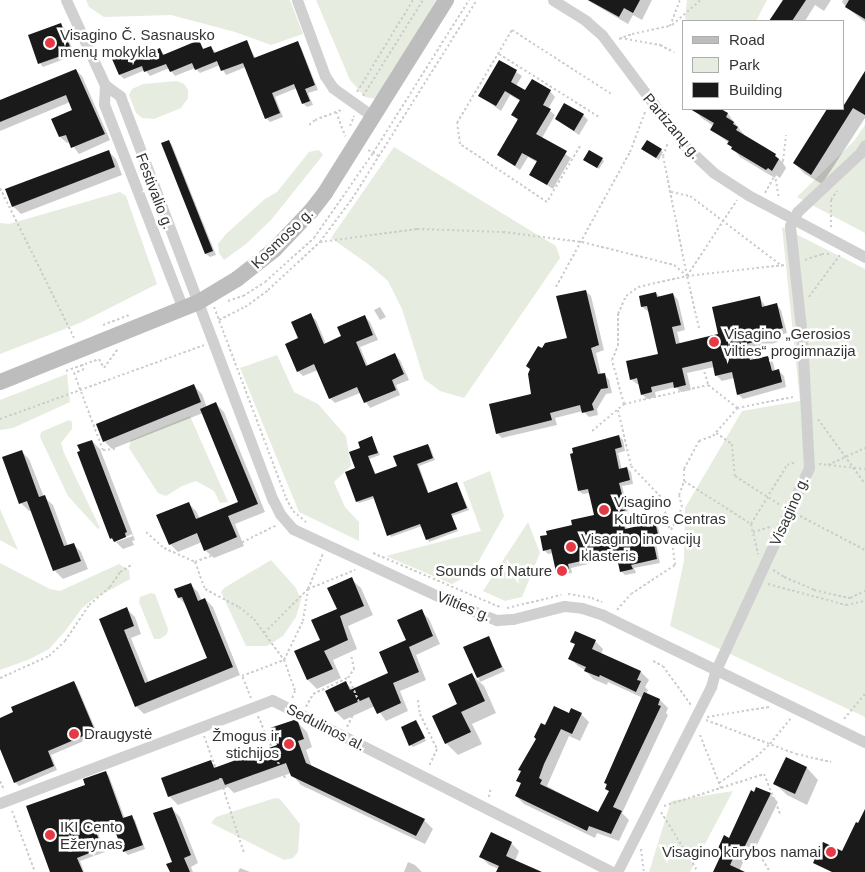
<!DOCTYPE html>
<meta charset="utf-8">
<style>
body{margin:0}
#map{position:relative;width:865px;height:872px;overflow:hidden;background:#fff;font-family:Helvetica,sans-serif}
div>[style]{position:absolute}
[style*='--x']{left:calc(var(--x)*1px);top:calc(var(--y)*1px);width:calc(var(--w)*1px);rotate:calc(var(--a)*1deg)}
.green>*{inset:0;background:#e6ecdf}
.shadow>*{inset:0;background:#0003}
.building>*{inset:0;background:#1a1a1a}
.path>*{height:2px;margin-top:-1px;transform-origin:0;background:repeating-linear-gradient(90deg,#cdcdcd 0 2.5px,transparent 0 5px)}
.street>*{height:11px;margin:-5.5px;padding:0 5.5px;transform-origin:5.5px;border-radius:5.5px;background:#d0d0d0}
.secondary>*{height:16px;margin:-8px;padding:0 8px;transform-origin:8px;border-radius:8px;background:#bdbdbd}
.dots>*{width:14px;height:14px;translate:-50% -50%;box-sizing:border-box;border:2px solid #fff;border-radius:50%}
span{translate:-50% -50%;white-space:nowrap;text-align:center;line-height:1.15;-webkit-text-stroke:5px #fff;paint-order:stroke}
.poi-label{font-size:15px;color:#333}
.left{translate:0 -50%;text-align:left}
.right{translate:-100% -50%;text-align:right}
.street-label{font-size:15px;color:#333}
.legend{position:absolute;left:682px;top:20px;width:162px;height:90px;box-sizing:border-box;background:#fff;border:1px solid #adadad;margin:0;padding:6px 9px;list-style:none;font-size:15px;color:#333}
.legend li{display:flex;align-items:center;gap:10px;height:25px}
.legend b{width:25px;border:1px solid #adadad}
</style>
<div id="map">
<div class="green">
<div style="clip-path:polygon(86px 0,290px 0,303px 34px,271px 45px,235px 32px,171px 15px,104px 17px,89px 7px)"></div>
<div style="clip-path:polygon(316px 0,436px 0,376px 99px,365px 97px,350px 80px)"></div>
<div style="clip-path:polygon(687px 0,767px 0,756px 21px,687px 21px,685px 18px)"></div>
<div style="clip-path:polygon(177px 81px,184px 84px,188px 90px,188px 98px,181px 108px,154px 119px,142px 118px,136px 113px,129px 95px,132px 89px,143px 84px)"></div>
<div style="clip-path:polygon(865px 125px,865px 233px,797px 197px,854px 141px)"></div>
<div style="clip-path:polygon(394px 147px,556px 246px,560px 258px,464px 398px,440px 391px,424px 379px,402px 309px,388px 281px,368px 264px,331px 238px)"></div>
<div style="clip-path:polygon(319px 150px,323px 155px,271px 220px,246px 244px,224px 260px,219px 253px,218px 244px,226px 234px,265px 199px,277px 192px,309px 152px)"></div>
<div style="clip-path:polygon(120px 192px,126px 196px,157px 284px,80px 323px,0 354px,0 223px,9px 224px)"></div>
<div style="clip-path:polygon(782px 227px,865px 269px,865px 717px,670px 626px,684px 561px,685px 508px,742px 411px,800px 401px)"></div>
<div style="clip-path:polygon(277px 355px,294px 392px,318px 404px,346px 436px,351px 466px,334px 482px,345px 507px,359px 522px,359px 541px,299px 512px,240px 368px)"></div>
<div style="clip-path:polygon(67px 374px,70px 402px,13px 428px,0 430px,0 400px)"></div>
<div style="clip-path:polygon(190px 416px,228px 502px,220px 503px,214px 491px,196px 481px,182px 486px,166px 496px,158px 493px,129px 448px,131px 440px)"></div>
<div style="clip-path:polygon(69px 420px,72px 422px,72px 429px,61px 443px,64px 453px,100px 528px,98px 529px,68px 496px,40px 437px,41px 432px)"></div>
<div style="clip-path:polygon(490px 471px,504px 516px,472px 573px,452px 584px,386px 556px,481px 531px,463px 482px)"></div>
<div style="clip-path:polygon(0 509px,18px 550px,0 540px)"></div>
<div style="clip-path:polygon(528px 522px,540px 553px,522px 597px,505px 601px,483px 591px)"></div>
<div style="clip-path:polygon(271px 560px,296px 588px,301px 600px,296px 617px,283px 636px,267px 646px,246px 646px,221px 592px,224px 588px)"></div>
<div style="clip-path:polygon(0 563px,50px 589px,60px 591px,119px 564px,129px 570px,130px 579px,92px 600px,82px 608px,66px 630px,49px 649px,30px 659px,0 670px)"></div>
<div style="clip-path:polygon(151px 593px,155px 594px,168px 629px,167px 634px,160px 639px,154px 639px,139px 602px,140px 597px)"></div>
<div style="clip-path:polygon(733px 791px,690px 872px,649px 872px,671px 801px)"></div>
<div style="clip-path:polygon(275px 798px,280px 799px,300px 824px,298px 852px,293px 858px,284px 860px,211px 823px,216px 817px)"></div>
</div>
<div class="shadow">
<div style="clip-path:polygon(587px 0,652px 0,642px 20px,633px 15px,628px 24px)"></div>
<div style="clip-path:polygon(784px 0,831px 0,824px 11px,815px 5px,805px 21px,770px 21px)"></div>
<div style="clip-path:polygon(843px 0,865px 0,865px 22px,846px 7px,842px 2px)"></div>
<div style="clip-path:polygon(61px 25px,64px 28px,75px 55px,43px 67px,40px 63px)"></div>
<div style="clip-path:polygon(246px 41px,256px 59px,297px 43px,301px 47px,318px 90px,308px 93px,313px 105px,307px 107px,303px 103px,297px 88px,275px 97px,283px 117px,270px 122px,266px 118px,246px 67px,226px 75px,220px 65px,200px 73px,195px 68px,175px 76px,169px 68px,150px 76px,145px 70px,124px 79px,120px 75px,135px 51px,140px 58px,160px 50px,165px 55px,199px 42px,204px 50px,211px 47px,216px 53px)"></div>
<div style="clip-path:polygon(500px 62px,522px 76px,516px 86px,526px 92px,550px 91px,555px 97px,548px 109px,555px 115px,542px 138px,571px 158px,553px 189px,531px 175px,538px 163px,528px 157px,520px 170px,498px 155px,518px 121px,513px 115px,520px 101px,510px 95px,501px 111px,480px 96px)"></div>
<div style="clip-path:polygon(76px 70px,82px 76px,110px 140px,79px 154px,70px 142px,67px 143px,60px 137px,53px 119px,73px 111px,70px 102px,0 131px,0 101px)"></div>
<div style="clip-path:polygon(865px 73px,865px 118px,822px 184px,805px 174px,794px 163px,829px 109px,844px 109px,844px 104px,845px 105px)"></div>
<div style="clip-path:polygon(696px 109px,720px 109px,728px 114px,745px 136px,775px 155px,783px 163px,786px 168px,780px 178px,776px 175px,775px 178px,740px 157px,729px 143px,712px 130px,714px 126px,703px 119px,695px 111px)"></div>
<div style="clip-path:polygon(583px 115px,588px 120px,579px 135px,556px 119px)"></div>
<div style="clip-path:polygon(169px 141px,172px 145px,216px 255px,210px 257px,206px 254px)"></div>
<div style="clip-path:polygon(661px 150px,663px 152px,659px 160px,645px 151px)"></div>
<div style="clip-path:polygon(108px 151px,116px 159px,122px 175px,21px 214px,13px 206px)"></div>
<div style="clip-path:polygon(602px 159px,604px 161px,599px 169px,587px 162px)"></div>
<div style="clip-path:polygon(586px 291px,591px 296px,604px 350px,596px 353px,601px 375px,604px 374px,609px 380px,612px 393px,606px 394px,597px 409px,598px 415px,589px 417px,583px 411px,555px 418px,557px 425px,502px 438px,497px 433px,532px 394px,542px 350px,568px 339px)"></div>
<div style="clip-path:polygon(656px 293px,660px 297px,673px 294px,678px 300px,685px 330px,677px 332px,680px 344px,720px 335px,759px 297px,766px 307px,776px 304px,781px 310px,787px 333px,777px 336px,778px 342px,751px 349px,754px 361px,768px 357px,773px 362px,775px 371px,778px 370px,784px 376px,786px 387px,743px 399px,738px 394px,734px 378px,722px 381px,717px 376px,714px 367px,687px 373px,691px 390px,681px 392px,676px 387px,655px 392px,656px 397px,647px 399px,642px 394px,639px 384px,637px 384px,631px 379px,659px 355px,649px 312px,642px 307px)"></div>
<div style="clip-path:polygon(380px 307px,386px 317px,380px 320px,374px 310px)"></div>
<div style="clip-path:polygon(310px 315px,316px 320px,326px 344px,342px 337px,365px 317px,370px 322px,378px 340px,360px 347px,368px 366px,395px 355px,400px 360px,409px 380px,396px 385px,400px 395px,370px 408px,360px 393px,335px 403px,330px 398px,318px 370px,303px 376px,298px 371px,300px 339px)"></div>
<div style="clip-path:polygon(194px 386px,202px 394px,207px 408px,216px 404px,224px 412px,265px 512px,235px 524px,244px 546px,214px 558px,205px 550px,202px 542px,178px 552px,170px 544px,188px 503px,196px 511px,200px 519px,240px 503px,203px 413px,112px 449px,104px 441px)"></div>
<div style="clip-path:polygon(619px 436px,623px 440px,625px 451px,618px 453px,622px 470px,627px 468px,631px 472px,633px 484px,622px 486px,629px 514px,624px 515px,627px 530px,655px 523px,658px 527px,661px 538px,655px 539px,660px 563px,634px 568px,636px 573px,625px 575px,622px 572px,618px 557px,571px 568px,572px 573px,561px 575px,557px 572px,553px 553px,548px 554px,545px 551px,573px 526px,596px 516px,590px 493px,583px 494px,579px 491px)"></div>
<div style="clip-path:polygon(372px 438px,380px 455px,369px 459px,376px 475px,398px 467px,427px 445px,430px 447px,435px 460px,419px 466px,429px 494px,457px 483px,469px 510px,452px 516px,458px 531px,429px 542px,422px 526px,391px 537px,375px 498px,359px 503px,357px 501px,357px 469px,362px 449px)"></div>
<div style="clip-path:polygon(92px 441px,100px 449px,135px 540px,132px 541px,134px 545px,123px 549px,116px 542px,133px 536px,132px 534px,115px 542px,111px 538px)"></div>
<div style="clip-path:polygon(21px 451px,29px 459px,44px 497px,53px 505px,68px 546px,73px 544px,81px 552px,88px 569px,63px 579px,55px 571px,32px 510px,29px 511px,21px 503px)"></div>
<div style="clip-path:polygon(351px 579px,361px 588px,373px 615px,348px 626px,357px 649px,333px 660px,341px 678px,317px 689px,308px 680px,321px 640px,338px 610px)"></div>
<div style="clip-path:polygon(190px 584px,198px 592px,202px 601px,205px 599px,213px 607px,240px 675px,144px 714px,136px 706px,101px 619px,127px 609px,135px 617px,141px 634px,131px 638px,149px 683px,208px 659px,186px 605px,179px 598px,176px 590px)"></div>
<div style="clip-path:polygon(421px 611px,429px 619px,440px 644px,416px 655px,426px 680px,400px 691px,408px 711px,386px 721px,375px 706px,344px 720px,336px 712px,327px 691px,346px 683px,353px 690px,390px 674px)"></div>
<div style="clip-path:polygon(488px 638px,505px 671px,480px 682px,465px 647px)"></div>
<div style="clip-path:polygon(572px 641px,595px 641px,603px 649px,601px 654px,641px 672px,649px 680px,645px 687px,648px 690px,646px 695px,660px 700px,668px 708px,666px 713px,668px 715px,622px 813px,629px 820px,619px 841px,597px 833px,595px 838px,524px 804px,516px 796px,522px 784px,518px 780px,545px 726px,569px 715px,581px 714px,589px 722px,580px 741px,569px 736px,547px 786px,599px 814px,610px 792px,605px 783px,643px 698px,608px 682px,607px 685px,593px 679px,585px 670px,578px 666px,570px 658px,576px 645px)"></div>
<div style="clip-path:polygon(472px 675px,484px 686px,496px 713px,472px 724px,482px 744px,458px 755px,446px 743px)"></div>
<div style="clip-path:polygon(74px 682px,77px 686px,98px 735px,51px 755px,57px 770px,19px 786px,15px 782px,0 746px,0 719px)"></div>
<div style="clip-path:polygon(298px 723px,307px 732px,312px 747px,306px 750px,312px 767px,424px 820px,433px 829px,425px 844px,301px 785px,291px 773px,234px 793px,228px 787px,178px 805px,169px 796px,210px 761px,217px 768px,278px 746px)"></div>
<div style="clip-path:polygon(418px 724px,426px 741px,413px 747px,411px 745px)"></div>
<div style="clip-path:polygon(786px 759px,807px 768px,818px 780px,807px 805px,787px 795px,775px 784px)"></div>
<div style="clip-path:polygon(105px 772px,109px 776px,125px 819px,131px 817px,135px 820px,145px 849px,128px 855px,124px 851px,115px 827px,98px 833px,105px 852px,80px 861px,84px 872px,51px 872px,87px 785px)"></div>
<div style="clip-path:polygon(770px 794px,778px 802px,751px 857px,746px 855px,739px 872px,716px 872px,721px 859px,716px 854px)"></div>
<div style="clip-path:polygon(172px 809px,180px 817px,198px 863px,191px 867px,193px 872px,172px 872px,174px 863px)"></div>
<div style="clip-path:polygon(511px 843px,519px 851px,515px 861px,539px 872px,497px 872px,499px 869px,489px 865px,481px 857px)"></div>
<div style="clip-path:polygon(408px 862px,415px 865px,422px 872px,404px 872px)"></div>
<div style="clip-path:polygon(240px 868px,250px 872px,238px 872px)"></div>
</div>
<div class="building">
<div style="clip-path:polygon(588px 0,640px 0,633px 13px,624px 8px,619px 17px)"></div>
<div style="clip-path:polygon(783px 0,806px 0,792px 21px,769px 21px)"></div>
<div style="clip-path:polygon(849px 0,865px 0,865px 19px,845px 7px)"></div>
<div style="clip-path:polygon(61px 23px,72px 52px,38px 64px,28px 35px)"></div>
<div style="clip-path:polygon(199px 40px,203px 49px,211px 46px,214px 53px,247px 40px,254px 58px,298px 41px,315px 85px,305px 89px,310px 101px,302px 104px,294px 84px,272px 93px,280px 113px,265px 119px,243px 63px,221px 71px,217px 61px,195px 70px,192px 63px,170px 72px,166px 64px,144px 72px,142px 66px,119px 75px,112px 59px,135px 49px,138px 57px,160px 48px,163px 55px)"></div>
<div style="clip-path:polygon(499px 60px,517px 70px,511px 82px,525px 90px,532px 79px,551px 90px,543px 105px,551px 109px,536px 134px,567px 151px,547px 185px,529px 175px,537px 161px,522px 153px,515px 166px,497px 155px,518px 119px,511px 115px,520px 100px,505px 91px,496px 106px,478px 96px)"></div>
<div style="clip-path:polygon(76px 69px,105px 134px,71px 148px,66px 135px,59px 137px,51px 119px,72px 110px,66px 95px,0 122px,0 100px)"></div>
<div style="clip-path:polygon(865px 71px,865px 115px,853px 108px,811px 175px,793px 163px,827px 109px,844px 109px,844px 105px)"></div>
<div style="clip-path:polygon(564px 103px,584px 114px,574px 131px,555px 119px)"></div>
<div style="clip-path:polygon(690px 109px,721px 109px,728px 113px,726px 117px,734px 122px,733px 124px,738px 127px,736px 130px,776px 154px,775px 156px,779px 159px,772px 171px,768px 168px,766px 170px,731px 149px,732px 147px,727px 144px,729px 141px,710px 130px,714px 123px)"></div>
<div style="clip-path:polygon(169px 140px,213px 251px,205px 254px,161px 143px)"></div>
<div style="clip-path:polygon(647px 140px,662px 149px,656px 158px,641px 149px)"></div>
<div style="clip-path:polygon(109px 150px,115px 167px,12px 207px,5px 189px)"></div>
<div style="clip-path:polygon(589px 150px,603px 158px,597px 168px,583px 160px)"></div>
<div style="clip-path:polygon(586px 290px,599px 345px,591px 348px,598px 374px,605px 373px,608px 388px,601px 389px,592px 404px,594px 410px,582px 413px,580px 405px,550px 413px,552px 420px,496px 434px,489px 404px,531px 394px,528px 374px,530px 369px,526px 366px,538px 346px,542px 348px,545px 343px,567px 338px,556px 296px)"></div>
<div style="clip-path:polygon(656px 292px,657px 297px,673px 293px,681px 325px,672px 327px,676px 344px,718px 334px,712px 307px,760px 296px,762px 307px,777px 303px,783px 328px,772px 331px,774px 337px,746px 344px,750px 360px,768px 356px,772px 371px,779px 369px,782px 382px,737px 395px,732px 372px,715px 376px,712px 361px,682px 368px,686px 385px,674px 388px,673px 382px,651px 387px,652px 392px,641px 395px,637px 378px,630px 380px,626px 361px,658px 354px,647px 306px,641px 307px,639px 296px)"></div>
<div style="clip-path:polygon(311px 313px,324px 344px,341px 336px,337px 327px,365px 315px,373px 335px,356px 342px,366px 366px,395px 353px,404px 374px,392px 380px,396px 390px,364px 403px,357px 387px,329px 399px,314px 364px,297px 372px,285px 344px,298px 338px,291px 322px)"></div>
<div style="clip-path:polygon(194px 384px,201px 402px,103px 442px,96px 424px)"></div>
<div style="clip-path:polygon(216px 402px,258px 504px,228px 516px,237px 537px,204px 551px,197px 533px,169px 545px,156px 515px,189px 502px,196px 519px,238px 502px,200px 409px)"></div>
<div style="clip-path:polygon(619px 435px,622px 447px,615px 449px,619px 469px,627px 467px,630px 480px,619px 483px,626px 510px,621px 512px,625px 529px,655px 522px,658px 534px,652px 535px,657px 559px,631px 565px,633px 569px,620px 572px,616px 553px,568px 564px,569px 569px,556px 572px,551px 549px,543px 551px,540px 536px,547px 535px,546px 531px,572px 525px,571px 520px,594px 515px,588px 489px,578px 491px,570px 454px,573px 453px,572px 448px)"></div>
<div style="clip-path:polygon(372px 436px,378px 453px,368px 456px,375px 474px,397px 466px,393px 456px,428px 444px,433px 458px,417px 464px,428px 493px,457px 482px,467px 508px,451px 514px,457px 529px,426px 540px,420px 524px,387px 536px,373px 496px,356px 502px,345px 472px,355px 468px,349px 452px,360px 448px,358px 442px)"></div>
<div style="clip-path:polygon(92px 440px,127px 532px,125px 533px,126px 537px,114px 542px,112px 538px,110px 539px,77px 452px,80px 451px,77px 445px)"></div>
<div style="clip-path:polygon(22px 450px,39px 497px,45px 495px,64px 546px,74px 543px,81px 561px,53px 571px,27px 501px,19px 504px,2px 457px)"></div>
<div style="clip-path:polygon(352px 577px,364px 606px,340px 616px,348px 640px,324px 651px,333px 669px,307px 680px,294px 651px,320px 640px,311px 620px,337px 609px,327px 588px)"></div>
<div style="clip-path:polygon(191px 583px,198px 601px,205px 598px,233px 667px,135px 707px,99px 619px,127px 607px,134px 626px,124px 630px,145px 683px,207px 658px,182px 597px,178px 598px,174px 589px)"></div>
<div style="clip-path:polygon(422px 609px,433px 636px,409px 647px,419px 672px,393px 683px,401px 703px,377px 714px,369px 697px,335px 712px,325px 691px,346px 681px,350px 690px,388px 673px,379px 652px,406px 640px,397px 620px)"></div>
<div style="clip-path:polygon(575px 631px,596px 640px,592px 649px,641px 671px,637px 680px,641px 681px,636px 692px,600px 675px,599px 677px,584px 671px,586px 667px,568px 659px,575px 644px,570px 642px)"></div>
<div style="clip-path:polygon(489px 636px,502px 667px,477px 678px,463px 647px)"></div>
<div style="clip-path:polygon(472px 673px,485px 701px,461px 712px,471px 732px,445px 744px,432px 716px,457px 704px,448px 684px)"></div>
<div style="clip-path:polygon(74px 681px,95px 731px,48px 751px,54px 766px,14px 783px,0 749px,0 718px,13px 712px,11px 707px)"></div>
<div style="clip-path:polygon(644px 692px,660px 699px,658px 705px,661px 706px,613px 807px,622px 811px,611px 834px,589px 826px,587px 831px,515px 796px,521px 783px,516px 781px,521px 771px,518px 770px,536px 739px,534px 737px,541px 723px,545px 725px,554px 706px,569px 713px,571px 708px,582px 713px,572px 734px,561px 729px,544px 764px,539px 778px,542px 780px,540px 784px,598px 812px,609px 791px,605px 789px,607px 784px,604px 783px)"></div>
<div style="clip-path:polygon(294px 720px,298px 722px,304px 739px,298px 741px,306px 763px,425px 819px,416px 836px,291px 776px,286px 763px,225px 785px,222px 778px,168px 797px,161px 778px,211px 760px,214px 768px,277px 745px,270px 728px)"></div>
<div style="clip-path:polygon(416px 720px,425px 738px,409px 746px,401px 727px)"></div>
<div style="clip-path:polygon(786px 757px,807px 767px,795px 794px,773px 784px)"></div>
<div style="clip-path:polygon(106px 771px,123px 818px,132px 815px,143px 845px,123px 852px,112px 823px,95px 829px,102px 848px,77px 858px,83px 872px,50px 872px,26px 806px,85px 785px,83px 779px)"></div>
<div style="clip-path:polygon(756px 787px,771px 793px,743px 850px,738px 848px,730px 865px,745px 872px,713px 872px,720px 857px,715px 855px,724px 835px,729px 838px,751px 790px,754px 792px)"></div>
<div style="clip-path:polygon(172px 807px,191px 855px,184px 858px,190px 872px,170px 872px,166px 864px,172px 862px,153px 813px)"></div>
<div style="clip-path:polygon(865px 809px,865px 872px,832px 872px,813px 863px,823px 842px,842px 851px,856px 822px,858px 823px)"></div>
<div style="clip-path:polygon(491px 832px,512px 842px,506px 856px,542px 872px,496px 872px,499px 866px,479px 857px)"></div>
</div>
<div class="path">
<div style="--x:672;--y:25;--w:38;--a:-41"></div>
<div style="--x:620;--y:38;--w:41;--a:9.9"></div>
<div style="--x:660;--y:45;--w:16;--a:27"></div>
<div style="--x:619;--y:39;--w:14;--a:-21"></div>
<div style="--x:632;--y:34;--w:39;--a:-12"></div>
<div style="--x:670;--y:26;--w:28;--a:-69"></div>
<div style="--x:499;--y:54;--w:118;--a:32.2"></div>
<div style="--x:357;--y:92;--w:108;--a:-58.7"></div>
<div style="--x:363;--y:96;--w:113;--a:-58"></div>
<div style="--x:336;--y:112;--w:26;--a:69"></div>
<div style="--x:309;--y:125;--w:8;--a:-40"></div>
<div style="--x:315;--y:120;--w:30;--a:-21"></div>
<div style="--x:350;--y:126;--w:11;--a:-68"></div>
<div style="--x:0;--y:128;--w:42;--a:-21"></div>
<div style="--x:580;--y:146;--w:65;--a:120.5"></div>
<div style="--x:547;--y:202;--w:105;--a:-146.3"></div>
<div style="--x:460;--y:144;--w:21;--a:-98"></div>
<div style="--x:457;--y:123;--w:108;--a:-59.4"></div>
<div style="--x:512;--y:30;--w:120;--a:32.8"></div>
<div style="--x:368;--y:150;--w:13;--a:29"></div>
<div style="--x:775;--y:174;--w:25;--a:81"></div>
<div style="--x:0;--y:188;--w:167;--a:63.7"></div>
<div style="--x:671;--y:192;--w:19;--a:12"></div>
<div style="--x:690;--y:196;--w:116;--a:37.3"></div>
<div style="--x:765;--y:193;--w:37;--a:-61"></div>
<div style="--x:783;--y:161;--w:26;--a:-83"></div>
<div style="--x:831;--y:227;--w:27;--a:-90"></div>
<div style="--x:831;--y:200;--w:11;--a:-56"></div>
<div style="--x:320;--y:242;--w:98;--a:-7.6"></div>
<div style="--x:417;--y:229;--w:86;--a:2"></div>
<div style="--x:503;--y:232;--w:80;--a:7.2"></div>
<div style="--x:582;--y:242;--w:95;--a:14"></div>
<div style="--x:674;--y:265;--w:17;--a:40"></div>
<div style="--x:687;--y:276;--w:91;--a:-56.7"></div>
<div style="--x:805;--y:260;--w:18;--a:-19"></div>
<div style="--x:822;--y:254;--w:9;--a:0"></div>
<div style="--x:556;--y:287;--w:154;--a:-61.3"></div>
<div style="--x:630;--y:152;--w:43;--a:-69.4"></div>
<div style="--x:809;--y:297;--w:52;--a:-53.6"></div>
<div style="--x:228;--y:301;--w:16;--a:-18"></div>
<div style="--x:243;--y:296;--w:26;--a:-32"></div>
<div style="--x:265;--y:282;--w:66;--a:-41.9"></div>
<div style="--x:314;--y:238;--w:103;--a:-55.2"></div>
<div style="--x:373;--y:153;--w:181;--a:-57.9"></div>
<div style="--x:214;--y:307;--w:204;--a:69.3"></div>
<div style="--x:286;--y:498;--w:15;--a:62"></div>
<div style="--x:293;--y:511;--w:17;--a:40"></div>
<div style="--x:219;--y:320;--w:29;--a:-27"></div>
<div style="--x:245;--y:307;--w:29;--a:-36"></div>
<div style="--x:268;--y:290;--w:71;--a:-42.7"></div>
<div style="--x:320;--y:242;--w:54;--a:-53.3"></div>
<div style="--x:352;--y:199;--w:235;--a:-57.9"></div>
<div style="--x:103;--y:325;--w:28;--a:-21"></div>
<div style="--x:699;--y:328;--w:53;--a:-103"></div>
<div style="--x:687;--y:276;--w:98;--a:-6.5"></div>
<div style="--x:82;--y:364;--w:5;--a:68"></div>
<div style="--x:84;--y:369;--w:11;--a:158"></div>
<div style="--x:74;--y:373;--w:82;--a:69.4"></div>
<div style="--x:103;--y:450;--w:12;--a:-5"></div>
<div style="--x:703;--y:367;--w:19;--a:74"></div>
<div style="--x:66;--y:371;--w:35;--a:-20"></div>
<div style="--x:99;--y:359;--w:10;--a:61"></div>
<div style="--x:104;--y:368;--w:24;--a:-54"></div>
<div style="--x:624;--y:404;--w:86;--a:-12.7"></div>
<div style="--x:708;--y:385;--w:37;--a:38"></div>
<div style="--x:737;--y:408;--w:57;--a:-11.1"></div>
<div style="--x:618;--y:410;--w:57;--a:76.9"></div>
<div style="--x:631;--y:466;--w:43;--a:45.9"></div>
<div style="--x:661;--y:497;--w:34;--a:75"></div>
<div style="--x:0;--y:419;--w:217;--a:-19.9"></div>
<div style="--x:818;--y:419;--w:80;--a:54.1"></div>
<div style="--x:592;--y:431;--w:42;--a:-40.2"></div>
<div style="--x:624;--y:404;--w:46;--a:-105.3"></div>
<div style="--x:612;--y:360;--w:15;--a:-67"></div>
<div style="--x:618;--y:346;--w:32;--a:-90"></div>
<div style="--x:618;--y:314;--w:20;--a:-66"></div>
<div style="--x:626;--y:296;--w:15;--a:-37"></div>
<div style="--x:638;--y:287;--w:50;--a:-12.7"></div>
<div style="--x:687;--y:276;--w:122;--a:-101.3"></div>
<div style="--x:663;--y:156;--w:15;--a:-70"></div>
<div style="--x:716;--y:433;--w:19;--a:35"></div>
<div style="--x:732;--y:444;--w:32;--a:85"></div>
<div style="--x:735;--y:476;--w:54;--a:32.8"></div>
<div style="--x:819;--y:464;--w:46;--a:6.2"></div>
<div style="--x:828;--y:465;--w:41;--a:-24.7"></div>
<div style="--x:684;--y:481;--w:80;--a:32.7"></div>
<div style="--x:751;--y:524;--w:31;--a:77"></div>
<div style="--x:800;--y:516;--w:73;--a:27.6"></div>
<div style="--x:751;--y:524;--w:69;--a:-58.6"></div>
<div style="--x:787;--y:465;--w:10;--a:-17"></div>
<div style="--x:146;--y:532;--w:24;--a:42"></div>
<div style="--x:164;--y:548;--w:34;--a:24"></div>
<div style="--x:195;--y:562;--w:29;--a:70"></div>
<div style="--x:205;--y:589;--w:38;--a:28"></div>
<div style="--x:239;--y:607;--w:19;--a:39"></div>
<div style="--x:254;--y:619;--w:51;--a:53.8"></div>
<div style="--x:284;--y:660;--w:33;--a:70"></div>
<div style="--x:295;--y:691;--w:9;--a:111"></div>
<div style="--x:753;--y:532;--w:18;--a:-16"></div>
<div style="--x:373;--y:553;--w:140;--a:23.1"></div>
<div style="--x:195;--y:562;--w:41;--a:-21.5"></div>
<div style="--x:233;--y:547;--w:49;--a:-26.6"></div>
<div style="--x:773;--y:570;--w:13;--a:32"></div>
<div style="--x:784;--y:577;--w:33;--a:23"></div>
<div style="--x:814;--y:590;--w:37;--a:13"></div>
<div style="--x:850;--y:598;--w:17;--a:-25"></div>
<div style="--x:768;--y:584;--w:81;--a:15.1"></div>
<div style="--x:846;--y:605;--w:19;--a:-12"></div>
<div style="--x:568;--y:594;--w:24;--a:9"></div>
<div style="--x:592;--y:598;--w:11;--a:22"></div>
<div style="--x:507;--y:608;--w:56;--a:-13.5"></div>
<div style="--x:617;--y:610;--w:21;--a:-49"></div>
<div style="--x:631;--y:594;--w:53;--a:-33.4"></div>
<div style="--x:675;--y:565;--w:35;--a:-97"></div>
<div style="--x:671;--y:530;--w:25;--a:-64"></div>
<div style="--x:682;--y:507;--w:12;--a:-104"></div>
<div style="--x:679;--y:495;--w:15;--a:-70"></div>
<div style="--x:684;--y:481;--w:12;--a:-90"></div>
<div style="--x:684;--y:469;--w:32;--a:-62"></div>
<div style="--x:699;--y:441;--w:15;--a:-20"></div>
<div style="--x:713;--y:436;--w:37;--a:-49"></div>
<div style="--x:264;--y:633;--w:62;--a:-45"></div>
<div style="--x:308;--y:589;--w:51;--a:-22"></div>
<div style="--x:653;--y:661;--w:11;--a:27"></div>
<div style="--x:663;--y:666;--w:48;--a:54.3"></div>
<div style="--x:0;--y:678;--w:54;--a:-24.2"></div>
<div style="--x:49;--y:656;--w:22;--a:-43"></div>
<div style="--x:65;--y:641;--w:43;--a:-56.3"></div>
<div style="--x:89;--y:605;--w:28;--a:-41"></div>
<div style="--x:110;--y:587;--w:18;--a:-56"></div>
<div style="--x:120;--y:572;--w:15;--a:-32"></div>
<div style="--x:251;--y:698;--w:24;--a:-112"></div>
<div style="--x:242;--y:676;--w:45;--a:-20.9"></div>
<div style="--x:284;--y:660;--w:43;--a:-64"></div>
<div style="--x:303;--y:621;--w:32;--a:-81"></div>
<div style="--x:308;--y:589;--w:38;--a:-67"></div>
<div style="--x:418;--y:700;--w:14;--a:82"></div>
<div style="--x:420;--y:714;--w:39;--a:64"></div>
<div style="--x:437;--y:749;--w:19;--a:115"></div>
<div style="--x:306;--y:707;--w:15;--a:-62"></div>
<div style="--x:313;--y:694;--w:38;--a:-25"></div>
<div style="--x:348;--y:678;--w:11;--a:-56"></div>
<div style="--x:354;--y:669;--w:14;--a:-102"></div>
<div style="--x:258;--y:716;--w:68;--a:66.5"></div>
<div style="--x:707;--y:717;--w:63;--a:-9.2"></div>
<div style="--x:844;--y:719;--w:33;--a:-50"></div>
<div style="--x:706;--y:720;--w:96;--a:20.7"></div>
<div style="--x:796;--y:754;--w:36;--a:13"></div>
<div style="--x:347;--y:727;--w:28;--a:-64"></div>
<div style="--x:359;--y:702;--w:25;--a:-113"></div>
<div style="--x:700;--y:735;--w:57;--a:68.4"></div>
<div style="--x:204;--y:736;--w:33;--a:70"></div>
<div style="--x:220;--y:778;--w:79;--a:72.3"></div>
<div style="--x:0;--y:781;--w:10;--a:66"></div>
<div style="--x:719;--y:783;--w:45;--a:-35.1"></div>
<div style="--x:756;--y:757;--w:19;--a:-43"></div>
<div style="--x:770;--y:744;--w:33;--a:-51"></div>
<div style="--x:489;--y:797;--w:10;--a:-79"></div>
<div style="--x:664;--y:806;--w:105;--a:-17.7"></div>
<div style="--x:764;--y:774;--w:45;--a:68"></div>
<div style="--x:12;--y:811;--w:65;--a:69.3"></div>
<div style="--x:661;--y:812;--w:70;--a:58.3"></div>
<div style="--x:641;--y:849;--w:23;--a:83"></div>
<div style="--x:760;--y:855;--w:20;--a:60"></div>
</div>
<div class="street">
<div style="--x:66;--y:0;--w:94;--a:65.4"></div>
<div style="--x:105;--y:85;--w:19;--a:93"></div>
<div style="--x:104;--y:104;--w:220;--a:68.9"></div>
<div style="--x:297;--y:0;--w:81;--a:69.8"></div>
<div style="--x:325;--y:76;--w:14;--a:56"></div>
<div style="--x:333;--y:88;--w:50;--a:35.3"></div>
<div style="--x:553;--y:0;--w:39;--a:32"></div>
<div style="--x:586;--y:21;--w:21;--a:41"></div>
<div style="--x:602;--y:35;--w:139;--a:53.2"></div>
<div style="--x:685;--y:146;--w:40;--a:43"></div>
<div style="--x:714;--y:173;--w:40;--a:32.9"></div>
<div style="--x:748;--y:195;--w:132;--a:27.9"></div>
<div style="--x:105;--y:85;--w:19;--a:36"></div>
<div style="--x:120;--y:96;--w:432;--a:69.3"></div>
<div style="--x:273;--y:500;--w:16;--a:63"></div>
<div style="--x:280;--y:514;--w:20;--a:49"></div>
<div style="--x:293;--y:529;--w:184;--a:24.8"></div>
<div style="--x:460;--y:606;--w:40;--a:21"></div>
<div style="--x:497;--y:620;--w:16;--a:-4"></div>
<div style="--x:513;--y:619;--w:53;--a:-14.3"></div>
<div style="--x:564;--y:606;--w:18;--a:6"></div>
<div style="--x:582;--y:608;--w:22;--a:18"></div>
<div style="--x:603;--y:615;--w:291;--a:25.9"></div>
<div style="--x:0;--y:803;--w:291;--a:-20.7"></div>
<div style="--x:272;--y:700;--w:381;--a:26.8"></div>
<div style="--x:617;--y:872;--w:208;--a:-63.1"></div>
<div style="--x:711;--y:687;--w:16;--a:-75"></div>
<div style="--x:715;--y:672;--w:225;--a:-65.3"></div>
<div style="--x:809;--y:468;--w:131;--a:-93.1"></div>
<div style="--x:802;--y:337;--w:112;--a:-96.2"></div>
<div style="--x:790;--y:226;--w:16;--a:-63"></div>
<div style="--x:797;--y:212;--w:86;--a:-43.1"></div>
<div style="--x:860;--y:153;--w:9;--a:-58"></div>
</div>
<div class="secondary">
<div style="--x:0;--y:382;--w:212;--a:-21.9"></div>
<div style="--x:197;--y:303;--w:47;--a:-31"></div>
<div style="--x:237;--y:279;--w:47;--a:-38.1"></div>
<div style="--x:274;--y:250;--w:54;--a:-46.5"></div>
<div style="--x:311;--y:211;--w:23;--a:-52"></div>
<div style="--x:325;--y:193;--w:228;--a:-57.9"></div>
</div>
<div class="dots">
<div style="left:50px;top:43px;background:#e63946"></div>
<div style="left:714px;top:342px;background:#e63946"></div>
<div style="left:604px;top:510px;background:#e63946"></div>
<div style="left:571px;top:547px;background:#e63946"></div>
<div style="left:562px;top:571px;background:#e63946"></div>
<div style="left:74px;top:734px;background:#e63946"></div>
<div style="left:289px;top:744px;background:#e63946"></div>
<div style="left:50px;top:835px;background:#e63946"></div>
<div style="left:831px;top:852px;background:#e63946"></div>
</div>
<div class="poi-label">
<span class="left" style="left:60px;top:43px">Visagino Č. Sasnausko<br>menų mokykla</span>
<span class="left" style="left:724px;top:342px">Visagino „Gerosios<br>vilties“ progimnazija</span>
<span class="left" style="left:614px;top:510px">Visagino<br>Kultūros Centras</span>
<span class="left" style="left:581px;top:547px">Visagino inovacijų<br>klasteris</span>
<span class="right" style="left:552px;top:571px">Sounds of Nature</span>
<span class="left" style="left:84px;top:734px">Draugystė</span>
<span class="right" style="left:279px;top:744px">Žmogus ir<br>stichijos</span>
<span class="left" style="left:60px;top:835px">IKI Cento<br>Ežerynas</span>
<span class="right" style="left:821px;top:852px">Visagino kūrybos namai</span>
</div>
<div class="street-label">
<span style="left:672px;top:126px;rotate:50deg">Partizanų g.</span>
<span style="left:155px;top:191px;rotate:69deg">Festivalio g.</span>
<span style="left:282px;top:238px;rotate:-44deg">Kosmoso g.</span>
<span style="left:789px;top:511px;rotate:-66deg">Visagino g.</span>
<span style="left:464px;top:606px;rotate:22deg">Vilties g.</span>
<span style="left:326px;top:727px;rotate:27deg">Sedulinos al.</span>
</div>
<ul class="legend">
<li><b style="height:6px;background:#bdbdbd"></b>Road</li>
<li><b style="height:14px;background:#e6ecdf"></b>Park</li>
<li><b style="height:14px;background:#1a1a1a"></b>Building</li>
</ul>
</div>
